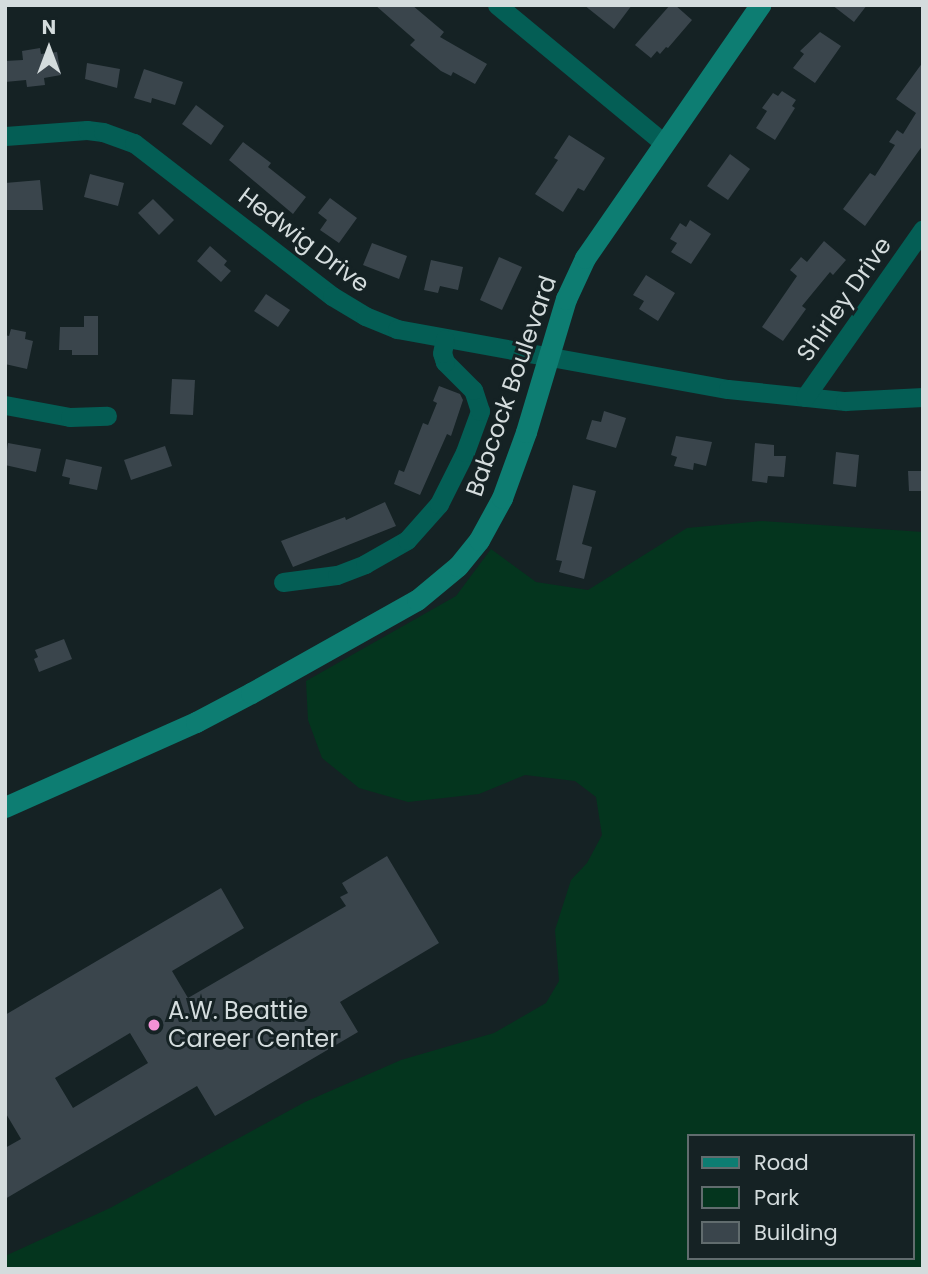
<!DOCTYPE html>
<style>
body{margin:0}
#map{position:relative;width:928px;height:1274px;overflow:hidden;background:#152224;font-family:Poppins,sans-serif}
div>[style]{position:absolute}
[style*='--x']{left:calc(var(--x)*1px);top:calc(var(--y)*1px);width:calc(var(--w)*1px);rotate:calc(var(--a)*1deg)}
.green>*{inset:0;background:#04351e}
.building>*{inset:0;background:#3a454c}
.street>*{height:19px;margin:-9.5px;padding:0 9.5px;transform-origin:9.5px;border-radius:9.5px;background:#045e55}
.secondary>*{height:21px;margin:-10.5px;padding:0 10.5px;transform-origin:10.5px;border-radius:10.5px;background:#0d7d72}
.dots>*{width:19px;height:19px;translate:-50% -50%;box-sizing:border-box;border:4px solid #152224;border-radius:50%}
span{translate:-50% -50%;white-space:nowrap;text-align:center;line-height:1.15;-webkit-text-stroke:6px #152224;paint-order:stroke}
.street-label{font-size:24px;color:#d4dcdd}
.poi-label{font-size:24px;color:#d4dcdd}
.left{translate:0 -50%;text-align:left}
.frame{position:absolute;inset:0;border:7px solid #d4dcdd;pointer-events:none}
.legend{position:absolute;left:687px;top:1134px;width:228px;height:126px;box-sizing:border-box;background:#152224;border:2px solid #616c6e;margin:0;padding:9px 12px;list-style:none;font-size:21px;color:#d4dcdd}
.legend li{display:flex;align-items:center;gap:14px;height:35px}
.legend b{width:35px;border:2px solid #616c6e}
.north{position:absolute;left:14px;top:14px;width:70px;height:70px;-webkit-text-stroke:5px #152224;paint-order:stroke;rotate:0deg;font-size:19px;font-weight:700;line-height:28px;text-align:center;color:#d4dcdd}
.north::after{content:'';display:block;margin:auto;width:24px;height:32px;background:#d4dcdd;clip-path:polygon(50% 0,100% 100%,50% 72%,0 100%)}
</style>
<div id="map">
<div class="green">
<div style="clip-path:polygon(evenodd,762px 521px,923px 532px,923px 1269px,5px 1269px,5px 1256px,110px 1208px,305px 1102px,401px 1060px,494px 1033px,546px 1003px,559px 981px,555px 930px,571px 880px,587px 863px,602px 835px,596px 797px,575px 781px,525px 775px,479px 794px,408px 802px,359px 788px,322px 758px,308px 720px,306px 681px,456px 596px,491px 549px,536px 582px,588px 590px,687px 528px,762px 521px,688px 1136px,912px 1136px,912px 1258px,688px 1258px,688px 1136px)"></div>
</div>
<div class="building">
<div style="clip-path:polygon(375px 5px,412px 5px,444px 32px,440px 37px,487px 64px,475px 84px,453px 72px,451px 76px,441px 71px,410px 45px,415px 40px)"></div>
<div style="clip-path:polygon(584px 5px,632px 5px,614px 29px)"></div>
<div style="clip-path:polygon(670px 5px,675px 5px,692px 20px,668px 48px,666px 47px,660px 54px,657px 51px,651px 58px,635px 45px)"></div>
<div style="clip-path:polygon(832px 5px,867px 5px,854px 22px)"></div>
<div style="clip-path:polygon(820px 32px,841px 46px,815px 83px,793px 68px,804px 54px,800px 51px)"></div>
<div style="clip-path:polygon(40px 48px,41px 54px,57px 52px,61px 75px,44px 78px,45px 85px,27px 87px,26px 80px,5px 82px,5px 61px,23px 60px,22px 51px)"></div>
<div style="clip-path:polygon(923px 62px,923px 145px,865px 226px,843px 209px,870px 173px,875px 176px,895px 145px,889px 142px,897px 130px,903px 134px,916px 113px,896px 99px)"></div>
<div style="clip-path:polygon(87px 63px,120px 69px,117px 88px,85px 79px)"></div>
<div style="clip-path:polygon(144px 69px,183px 82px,175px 105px,152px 98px,151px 103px,134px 98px)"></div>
<div style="clip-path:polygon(782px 91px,796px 100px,792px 106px,795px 108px,775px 140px,756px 128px,767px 111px,762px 108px,773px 93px,778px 96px)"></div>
<div style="clip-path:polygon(196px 105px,224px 126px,211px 145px,182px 124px)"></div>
<div style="clip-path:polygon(569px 135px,605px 158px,584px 191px,578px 188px,563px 212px,535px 194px,558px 160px,554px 158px)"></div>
<div style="clip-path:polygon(243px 142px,271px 163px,268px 167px,306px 197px,293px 214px,229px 160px)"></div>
<div style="clip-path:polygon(730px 154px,750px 169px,728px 200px,707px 186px)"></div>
<div style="clip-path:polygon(90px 174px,124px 183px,118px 206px,84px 197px)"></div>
<div style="clip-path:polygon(40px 180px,43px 210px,5px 210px,5px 183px)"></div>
<div style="clip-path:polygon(330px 198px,357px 218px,339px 243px,320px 230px,327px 220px,318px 213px)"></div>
<div style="clip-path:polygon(153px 199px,174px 220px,159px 235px,138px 213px)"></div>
<div style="clip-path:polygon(690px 220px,711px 234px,691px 264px,671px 252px,677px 243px,670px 239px,680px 223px,686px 227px)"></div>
<div style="clip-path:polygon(824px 241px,846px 260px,833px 275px,830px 272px,802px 306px,806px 309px,783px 341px,762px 327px,797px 276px,790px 270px,801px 257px,807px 262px)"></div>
<div style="clip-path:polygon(372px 243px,407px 256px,399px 279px,363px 265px)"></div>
<div style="clip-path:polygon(210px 246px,227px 261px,224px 265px,231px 271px,221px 282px,197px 261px)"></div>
<div style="clip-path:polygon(499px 257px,522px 267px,502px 310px,480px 300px)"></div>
<div style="clip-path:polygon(431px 260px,463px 267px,458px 290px,440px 286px,438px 293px,424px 290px)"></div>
<div style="clip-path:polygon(646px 275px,675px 293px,658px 321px,639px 309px,644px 301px,633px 295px)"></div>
<div style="clip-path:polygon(266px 294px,290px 310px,278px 327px,254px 311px)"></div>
<div style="clip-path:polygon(84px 316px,98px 316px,98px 355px,72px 355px,72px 350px,59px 350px,60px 327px,84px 327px)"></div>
<div style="clip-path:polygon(11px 329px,26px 332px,25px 339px,33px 341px,27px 369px,5px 364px,5px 335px,9px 336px)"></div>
<div style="clip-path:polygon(172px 379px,195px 380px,193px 415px,170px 414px)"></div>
<div style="clip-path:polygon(439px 386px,460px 394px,463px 400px,451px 436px,447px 434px,420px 495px,394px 484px,399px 470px,404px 472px,423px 423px,428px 425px,437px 403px,433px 401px)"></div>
<div style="clip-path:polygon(604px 411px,626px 418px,616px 448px,586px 439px,592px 420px,601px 422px)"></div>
<div style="clip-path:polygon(676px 436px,712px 442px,706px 466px,694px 463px,693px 470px,674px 466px,677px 457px,671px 455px)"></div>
<div style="clip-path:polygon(8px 443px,41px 449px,36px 472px,5px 465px)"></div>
<div style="clip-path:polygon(755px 443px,774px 445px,774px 456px,786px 456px,784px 477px,768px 476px,767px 483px,752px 481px)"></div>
<div style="clip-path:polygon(165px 446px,172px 466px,131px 480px,124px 460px)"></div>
<div style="clip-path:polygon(836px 452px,859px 455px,856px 487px,833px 484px)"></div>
<div style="clip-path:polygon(66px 459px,102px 467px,97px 490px,69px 484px,70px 478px,62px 476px)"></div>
<div style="clip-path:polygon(908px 471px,923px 471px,923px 491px,909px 491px)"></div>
<div style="clip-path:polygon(573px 485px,596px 491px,582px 544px,592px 547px,584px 579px,559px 572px,562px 561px,556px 560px)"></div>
<div style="clip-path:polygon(385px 502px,396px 526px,293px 567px,281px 541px,345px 517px,346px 520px)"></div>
<div style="clip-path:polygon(64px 639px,72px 659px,39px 672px,34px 659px,38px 657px,35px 650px)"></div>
<div style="clip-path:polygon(evenodd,387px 856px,439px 943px,340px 1002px,358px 1032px,215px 1116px,197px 1086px,5px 1199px,5px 1148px,21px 1139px,5px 1112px,5px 1015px,221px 888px,244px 928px,172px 971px,188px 998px,346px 906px,340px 897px,348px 893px,342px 883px,387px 856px,130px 1033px,148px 1063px,73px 1108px,55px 1078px,130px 1033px)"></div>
</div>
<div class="street">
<div style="--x:497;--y:5;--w:217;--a:39.6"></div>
<div style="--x:5;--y:136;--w:82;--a:-4.2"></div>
<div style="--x:87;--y:130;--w:16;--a:7"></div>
<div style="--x:103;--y:132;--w:33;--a:20"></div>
<div style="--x:134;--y:143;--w:250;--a:37.7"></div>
<div style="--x:332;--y:296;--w:39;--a:31"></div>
<div style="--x:365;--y:316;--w:35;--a:22"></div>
<div style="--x:397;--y:329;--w:336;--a:10.3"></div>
<div style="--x:728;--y:389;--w:118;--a:5.9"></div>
<div style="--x:845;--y:401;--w:78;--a:-2.9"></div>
<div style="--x:805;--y:397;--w:205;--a:-54.9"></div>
<div style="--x:5;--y:405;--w:66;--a:10.5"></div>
<div style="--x:70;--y:417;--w:37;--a:-2"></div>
<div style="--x:283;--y:582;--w:54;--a:-7.4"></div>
<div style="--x:337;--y:575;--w:30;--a:-21"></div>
<div style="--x:365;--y:564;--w:48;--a:-29.7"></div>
<div style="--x:407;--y:540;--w:48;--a:-48.4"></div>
<div style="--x:439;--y:504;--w:58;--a:-63.4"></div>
<div style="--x:465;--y:452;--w:44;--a:-69.9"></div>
<div style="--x:480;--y:411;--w:22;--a:-108"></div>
<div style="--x:473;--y:390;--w:40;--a:-135"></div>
<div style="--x:445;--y:362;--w:9;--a:-108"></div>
<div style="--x:442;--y:353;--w:14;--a:-78"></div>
</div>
<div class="secondary">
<div style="--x:5;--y:807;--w:209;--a:-24"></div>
<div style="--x:196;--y:722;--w:62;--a:-27.8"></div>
<div style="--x:251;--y:693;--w:190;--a:-29.3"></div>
<div style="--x:417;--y:600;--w:53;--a:-39.7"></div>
<div style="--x:458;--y:566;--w:33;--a:-51"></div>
<div style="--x:479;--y:540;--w:48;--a:-61.3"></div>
<div style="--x:502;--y:498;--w:70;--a:-70"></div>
<div style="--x:526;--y:432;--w:139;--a:-73.3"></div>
<div style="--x:566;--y:299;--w:45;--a:-65.1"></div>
<div style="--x:585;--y:258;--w:308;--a:-55.3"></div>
</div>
<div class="dots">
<div style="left:154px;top:1025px;background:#f391d5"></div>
</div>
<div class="street-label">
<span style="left:304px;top:240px;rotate:37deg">Hedwig Drive</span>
<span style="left:844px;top:299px;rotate:-55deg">Shirley Drive</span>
<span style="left:511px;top:386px;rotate:-71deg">Babcock Boulevard</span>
</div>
<div class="poi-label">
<span class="left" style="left:168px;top:1025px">A.W. Beattie<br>Career Center</span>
</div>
<div class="frame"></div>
<ul class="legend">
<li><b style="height:9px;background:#0d7d72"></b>Road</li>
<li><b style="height:19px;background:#04351e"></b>Park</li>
<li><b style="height:19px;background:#3a454c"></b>Building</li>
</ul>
<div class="north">N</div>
</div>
